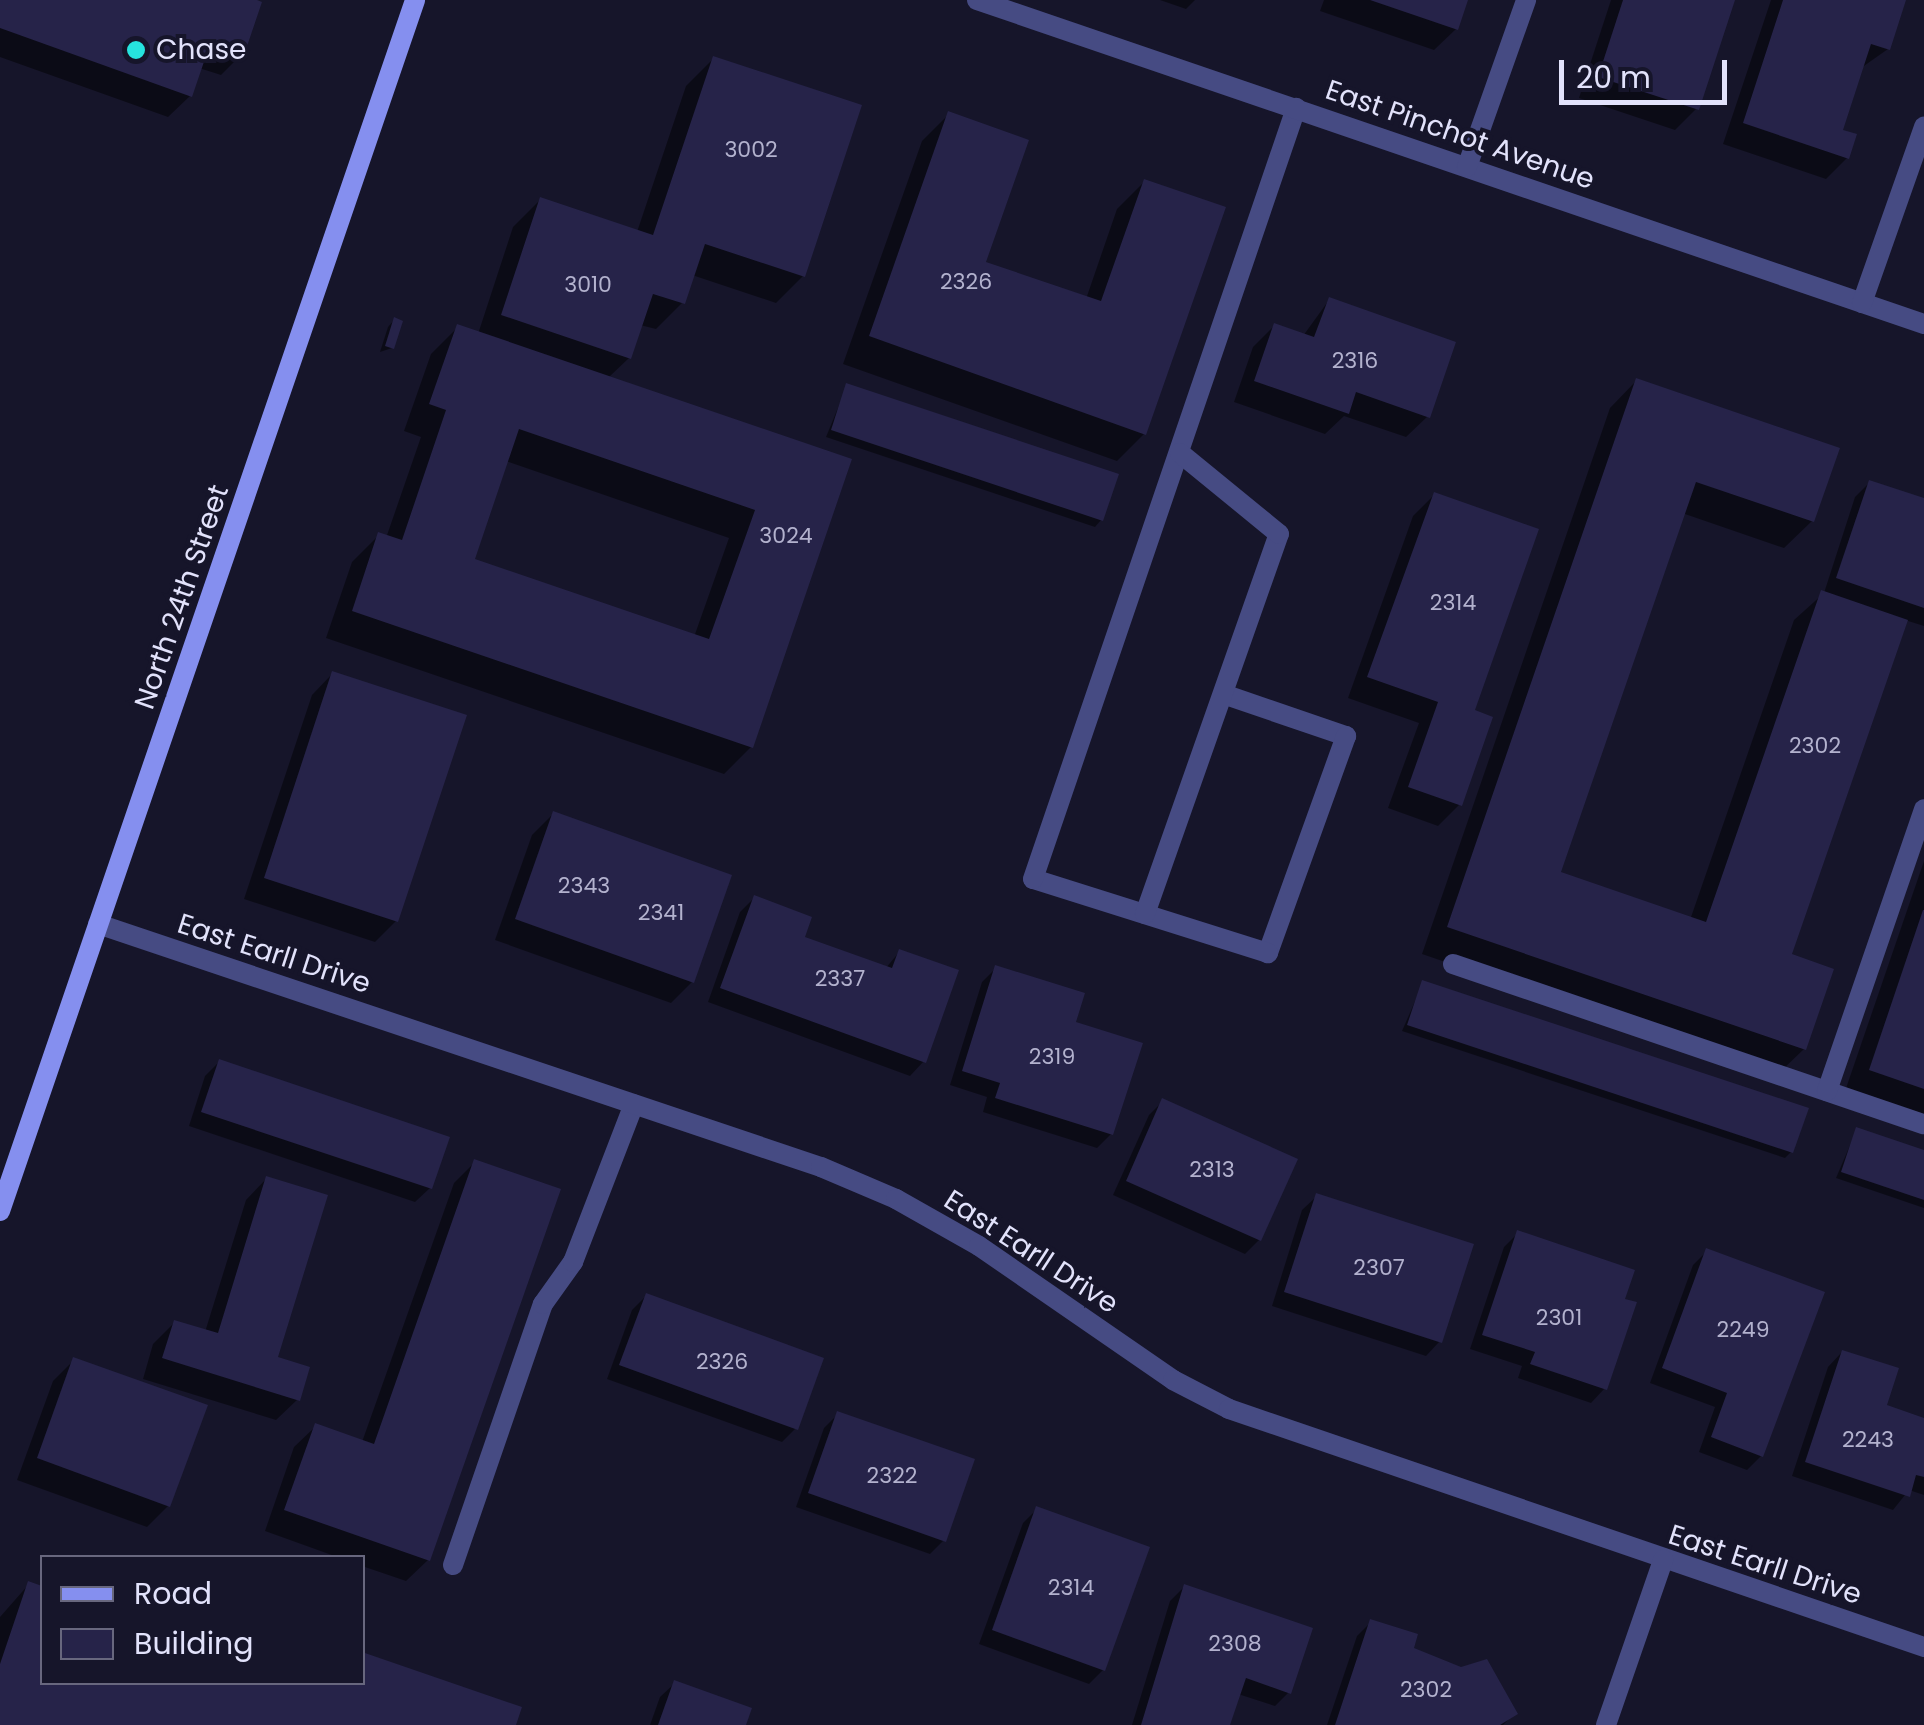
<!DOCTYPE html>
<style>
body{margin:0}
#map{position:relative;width:1924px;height:1725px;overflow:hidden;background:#16152a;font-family:Poppins,sans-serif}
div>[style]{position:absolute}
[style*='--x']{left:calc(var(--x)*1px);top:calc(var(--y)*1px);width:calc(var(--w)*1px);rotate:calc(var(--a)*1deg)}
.shadow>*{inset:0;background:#0007}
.building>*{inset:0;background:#262349}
.service>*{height:20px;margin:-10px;padding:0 10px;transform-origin:10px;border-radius:10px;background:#464b83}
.minor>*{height:20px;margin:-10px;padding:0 10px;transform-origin:10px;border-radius:10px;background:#464b83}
.secondary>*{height:20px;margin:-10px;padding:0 10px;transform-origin:10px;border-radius:10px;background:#858fef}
.dots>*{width:28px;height:28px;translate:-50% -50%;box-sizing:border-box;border:5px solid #16152a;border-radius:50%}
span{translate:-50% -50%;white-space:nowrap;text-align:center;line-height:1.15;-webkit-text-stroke:8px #16152a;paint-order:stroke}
.number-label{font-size:22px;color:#b3b2ce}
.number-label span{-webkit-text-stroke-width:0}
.poi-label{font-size:28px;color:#e2e2fb}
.left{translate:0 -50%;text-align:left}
.street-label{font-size:28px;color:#e2e2fb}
.legend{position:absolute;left:40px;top:1555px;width:325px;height:130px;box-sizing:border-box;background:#16152a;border:2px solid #68677e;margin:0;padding:12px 18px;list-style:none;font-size:30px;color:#e2e2fb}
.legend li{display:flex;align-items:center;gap:20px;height:50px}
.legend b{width:50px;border:2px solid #68677e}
.scale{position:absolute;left:1559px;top:60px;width:168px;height:45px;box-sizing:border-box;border:5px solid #e2e2fb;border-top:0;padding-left:12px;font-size:30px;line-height:35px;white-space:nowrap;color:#e2e2fb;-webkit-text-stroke:8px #16152a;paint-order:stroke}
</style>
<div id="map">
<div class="shadow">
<div style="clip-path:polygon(0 0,249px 0,242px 54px,221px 75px,199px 68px,190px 96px,168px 117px,0 57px)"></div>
<div style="clip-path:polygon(1160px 0,1195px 0,1186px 9px)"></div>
<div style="clip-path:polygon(1324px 0,1465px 0,1456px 29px,1434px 50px,1320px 11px)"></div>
<div style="clip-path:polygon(1611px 0,1732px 0,1696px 109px,1675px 130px,1579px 98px)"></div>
<div style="clip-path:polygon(1771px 0,1904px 0,1888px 49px,1861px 68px,1840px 131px,1847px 158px,1826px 179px,1723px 144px)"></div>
<div style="clip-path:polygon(evenodd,713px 59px,803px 276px,776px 303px,692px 275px,683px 302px,656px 329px,640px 325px,629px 358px,608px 378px,849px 460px,751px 747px,724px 774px,326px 638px,352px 562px,379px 535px,386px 538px,421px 437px,404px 431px,431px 354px,458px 327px,478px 334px,513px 227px,540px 200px,637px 232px,686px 86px,713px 59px,506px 461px,729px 538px,694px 637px,472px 560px,506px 461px)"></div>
<div style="clip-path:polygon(949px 114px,983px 263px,1086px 299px,1117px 209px,1145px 181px,1144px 434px,1117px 461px,843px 364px,922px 141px)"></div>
<div style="clip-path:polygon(1329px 300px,1428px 416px,1406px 437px,1344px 416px,1325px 434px,1234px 402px,1253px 347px,1274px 326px,1303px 336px)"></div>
<div style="clip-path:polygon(394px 320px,392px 348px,380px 352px,388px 327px)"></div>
<div style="clip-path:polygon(1637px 380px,1812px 521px,1784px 548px,1682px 513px,1557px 874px,1690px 920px,1794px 620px,1824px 593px,1855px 497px,1869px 483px,1924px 501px,1924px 626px,1905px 620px,1789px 956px,1804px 1049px,1776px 1076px,1422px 954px,1610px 408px)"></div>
<div style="clip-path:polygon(847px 386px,1101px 520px,1095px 527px,826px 437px)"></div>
<div style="clip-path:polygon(1434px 495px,1472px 712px,1459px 805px,1438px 826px,1388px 808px,1419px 723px,1348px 698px,1413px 516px)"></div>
<div style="clip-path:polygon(333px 673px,396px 921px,375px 942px,244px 899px,312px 695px)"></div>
<div style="clip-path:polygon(553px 814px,692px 982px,671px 1003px,495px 940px,532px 835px)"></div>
<div style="clip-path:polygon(1924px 861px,1924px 1125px,1843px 1097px)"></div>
<div style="clip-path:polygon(754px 898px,801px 938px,885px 969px,900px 951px,924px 1061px,910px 1076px,708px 1002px,740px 912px)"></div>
<div style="clip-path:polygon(996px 968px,1073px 1024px,1111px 1134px,1097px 1148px,983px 1112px,987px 1097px,950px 1085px,982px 982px)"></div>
<div style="clip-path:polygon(1423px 983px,1791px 1152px,1785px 1158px,1402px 1031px)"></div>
<div style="clip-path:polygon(219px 1062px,430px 1188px,415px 1202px,189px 1126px,205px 1076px)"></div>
<div style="clip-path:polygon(1163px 1101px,1259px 1240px,1245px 1254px,1113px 1195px,1149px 1115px)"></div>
<div style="clip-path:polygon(1857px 1129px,1924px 1153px,1924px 1208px,1836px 1178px)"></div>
<div style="clip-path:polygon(475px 1162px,428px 1560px,406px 1581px,362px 1566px,362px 1558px,340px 1558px,265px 1531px,294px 1447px,316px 1426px,362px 1442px,454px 1183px)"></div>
<div style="clip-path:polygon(267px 1178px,275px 1358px,298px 1399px,276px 1420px,143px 1379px,153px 1344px,174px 1323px,205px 1332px,246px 1200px)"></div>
<div style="clip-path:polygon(1317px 1196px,1440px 1341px,1426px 1356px,1272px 1306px,1302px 1210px)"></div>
<div style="clip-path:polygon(1518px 1233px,1621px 1300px,1605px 1388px,1591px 1403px,1518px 1378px,1522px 1366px,1470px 1349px,1504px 1247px)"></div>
<div style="clip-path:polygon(1707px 1251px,1761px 1456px,1747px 1470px,1699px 1452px,1715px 1407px,1650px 1383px,1693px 1265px)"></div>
<div style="clip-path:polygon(646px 1296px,796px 1428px,782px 1442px,607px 1379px,632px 1310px)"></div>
<div style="clip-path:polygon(1842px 1352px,1884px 1407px,1924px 1420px,1924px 1495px,1909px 1490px,1893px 1510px,1792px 1476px,1828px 1367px)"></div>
<div style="clip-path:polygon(74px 1360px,168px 1506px,147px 1527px,17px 1480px,53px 1381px)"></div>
<div style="clip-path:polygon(838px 1414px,944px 1540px,930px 1554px,796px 1507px,824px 1428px)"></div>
<div style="clip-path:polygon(1037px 1509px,1103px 1670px,1089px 1684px,979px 1644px,1023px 1523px)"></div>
<div style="clip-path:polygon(29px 1584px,42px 1589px,42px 1682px,513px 1725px,0 1725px,0 1617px)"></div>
<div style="clip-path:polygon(1184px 1587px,1289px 1692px,1275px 1706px,1238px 1694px,1227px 1725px,1132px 1725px,1170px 1601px)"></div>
<div style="clip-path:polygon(1371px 1622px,1515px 1713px,1503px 1725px,1327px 1725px,1357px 1636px)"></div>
<div style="clip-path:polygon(675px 1683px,744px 1725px,650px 1725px,660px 1697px)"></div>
</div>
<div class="building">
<div style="clip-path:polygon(0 0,257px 0,262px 2px,244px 55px,210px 44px,192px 97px,0 28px)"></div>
<div style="clip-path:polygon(1370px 0,1468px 0,1458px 30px)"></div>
<div style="clip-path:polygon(1623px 0,1735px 0,1699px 110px,1598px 77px)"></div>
<div style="clip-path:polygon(1783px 0,1906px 0,1890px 50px,1871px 44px,1843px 130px,1857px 134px,1849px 159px,1743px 123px)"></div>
<div style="clip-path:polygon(713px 56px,862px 105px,805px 277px,705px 244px,685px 304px,653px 294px,631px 359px,501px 315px,540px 197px,653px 235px)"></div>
<div style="clip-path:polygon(948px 111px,1029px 140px,986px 262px,1101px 301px,1144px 179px,1226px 207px,1146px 435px,869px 336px)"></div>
<div style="clip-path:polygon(1329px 297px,1456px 342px,1430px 418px,1356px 392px,1349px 414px,1254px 381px,1274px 323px,1314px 337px)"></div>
<div style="clip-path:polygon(394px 317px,403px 321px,394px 349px,385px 346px)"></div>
<div style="clip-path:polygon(evenodd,457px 324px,852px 459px,753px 748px,352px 611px,378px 532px,402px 540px,446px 410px,429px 404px,457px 324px,519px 429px,755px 510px,709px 639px,475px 559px,519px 429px)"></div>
<div style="clip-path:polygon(1636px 378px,1840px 448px,1814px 522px,1696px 482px,1561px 872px,1706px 922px,1821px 590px,1908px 620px,1792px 954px,1834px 969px,1806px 1050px,1447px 927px)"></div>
<div style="clip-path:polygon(846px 383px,1119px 474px,1103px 521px,831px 430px)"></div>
<div style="clip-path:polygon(1869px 480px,1924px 498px,1924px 608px,1836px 578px)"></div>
<div style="clip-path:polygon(1434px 492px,1539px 529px,1475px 710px,1493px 717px,1462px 806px,1408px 787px,1438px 702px,1367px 677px)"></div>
<div style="clip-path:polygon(332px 671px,467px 715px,398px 922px,264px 878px)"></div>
<div style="clip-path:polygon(553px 811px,732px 875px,694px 983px,515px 919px)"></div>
<div style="clip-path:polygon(754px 895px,812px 917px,805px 937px,892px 968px,899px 949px,959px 970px,926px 1063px,720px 988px)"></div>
<div style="clip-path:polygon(1923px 910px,1924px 910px,1924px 1089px,1869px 1070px)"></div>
<div style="clip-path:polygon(995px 965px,1085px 993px,1076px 1022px,1143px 1043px,1113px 1135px,995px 1098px,1000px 1083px,962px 1071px)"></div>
<div style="clip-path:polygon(1422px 980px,1809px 1108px,1793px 1153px,1407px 1025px)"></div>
<div style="clip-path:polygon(219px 1059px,450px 1137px,432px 1189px,201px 1112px)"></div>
<div style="clip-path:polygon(1162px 1098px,1298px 1159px,1261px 1241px,1126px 1181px)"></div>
<div style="clip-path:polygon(1856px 1127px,1924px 1150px,1924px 1200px,1841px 1172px)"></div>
<div style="clip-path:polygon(474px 1159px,561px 1189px,430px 1561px,284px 1510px,315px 1423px,374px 1444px)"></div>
<div style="clip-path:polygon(266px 1176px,328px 1195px,278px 1357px,310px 1367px,300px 1401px,162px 1358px,174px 1320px,218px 1333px)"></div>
<div style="clip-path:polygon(1316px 1193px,1474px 1244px,1442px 1343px,1284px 1292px)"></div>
<div style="clip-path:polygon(1517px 1230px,1635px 1270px,1625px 1299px,1637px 1302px,1607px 1390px,1530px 1364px,1535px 1352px,1482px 1335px)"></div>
<div style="clip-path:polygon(1706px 1248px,1825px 1292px,1763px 1457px,1711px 1437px,1727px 1393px,1662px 1368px)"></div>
<div style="clip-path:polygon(646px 1293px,824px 1358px,798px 1430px,619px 1365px)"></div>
<div style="clip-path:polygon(1842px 1350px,1899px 1368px,1887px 1405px,1924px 1418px,1924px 1477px,1916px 1475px,1910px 1497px,1805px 1462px)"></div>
<div style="clip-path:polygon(73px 1357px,208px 1405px,170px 1507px,37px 1458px)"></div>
<div style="clip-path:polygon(837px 1411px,975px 1459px,946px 1542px,808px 1493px)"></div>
<div style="clip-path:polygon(1036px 1506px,1150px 1547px,1105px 1671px,992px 1630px)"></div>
<div style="clip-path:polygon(28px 1581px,42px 1586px,42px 1682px,362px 1682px,362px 1652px,522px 1707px,516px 1725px,0 1725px,0 1664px)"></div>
<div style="clip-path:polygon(1184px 1584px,1313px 1628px,1291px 1694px,1246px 1678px,1230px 1725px,1141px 1725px)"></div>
<div style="clip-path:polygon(1370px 1619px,1418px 1634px,1414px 1648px,1461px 1667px,1487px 1659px,1518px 1714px,1500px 1725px,1335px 1725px)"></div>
<div style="clip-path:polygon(674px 1680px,752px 1708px,746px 1725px,658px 1725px)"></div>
</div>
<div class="service">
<div style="--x:1226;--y:695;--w:127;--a:18.9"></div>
<div style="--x:1346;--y:736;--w:231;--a:109.8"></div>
<div style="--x:1268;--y:953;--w:246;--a:-162.5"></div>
<div style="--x:1033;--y:879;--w:815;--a:-71.16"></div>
<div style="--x:1145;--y:914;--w:403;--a:-70.6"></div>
<div style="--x:1279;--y:534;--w:128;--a:-140.7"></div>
<div style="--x:453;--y:1565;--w:276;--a:-71"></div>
<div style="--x:543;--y:1304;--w:52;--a:-54.5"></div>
<div style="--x:573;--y:1262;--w:169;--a:-68.9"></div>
</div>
<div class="minor">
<div style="--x:977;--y:0;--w:1001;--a:18.89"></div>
<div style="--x:1467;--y:167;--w:177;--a:-70.5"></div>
<div style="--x:1862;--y:303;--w:187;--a:-70.6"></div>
<div style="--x:98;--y:924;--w:763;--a:18.58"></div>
<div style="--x:821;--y:1167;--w:82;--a:23.1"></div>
<div style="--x:896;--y:1199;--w:95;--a:29.5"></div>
<div style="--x:979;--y:1246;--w:236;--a:34.6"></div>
<div style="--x:1173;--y:1380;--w:63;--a:27.4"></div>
<div style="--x:1229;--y:1409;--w:735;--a:18.9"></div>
<div style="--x:1453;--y:964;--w:497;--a:18.8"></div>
<div style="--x:1827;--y:1091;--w:298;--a:-71"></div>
<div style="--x:1606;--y:1725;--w:175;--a:-70.9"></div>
</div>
<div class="secondary">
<div style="--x:0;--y:1211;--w:1280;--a:-71.08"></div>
</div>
<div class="dots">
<div style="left:136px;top:50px;background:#26e3de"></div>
</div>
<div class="number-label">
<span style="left:751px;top:150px">3002</span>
<span style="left:966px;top:282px">2326</span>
<span style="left:588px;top:285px">3010</span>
<span style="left:1355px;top:361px">2316</span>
<span style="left:786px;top:536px">3024</span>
<span style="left:1453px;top:603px">2314</span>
<span style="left:1815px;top:746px">2302</span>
<span style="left:584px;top:886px">2343</span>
<span style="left:661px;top:913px">2341</span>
<span style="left:840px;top:979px">2337</span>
<span style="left:1052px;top:1057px">2319</span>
<span style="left:1212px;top:1170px">2313</span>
<span style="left:1379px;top:1268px">2307</span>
<span style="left:1559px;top:1318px">2301</span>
<span style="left:1743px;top:1330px">2249</span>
<span style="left:722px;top:1362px">2326</span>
<span style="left:1868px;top:1440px">2243</span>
<span style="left:892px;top:1476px">2322</span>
<span style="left:1071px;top:1588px">2314</span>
<span style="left:1235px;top:1644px">2308</span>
<span style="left:1426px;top:1690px">2302</span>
</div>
<div class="poi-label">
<span class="left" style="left:156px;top:50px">Chase</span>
</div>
<div class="street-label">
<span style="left:1460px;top:135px;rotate:19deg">East Pinchot Avenue</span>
<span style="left:182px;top:597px;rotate:-71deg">North 24th Street</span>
<span style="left:274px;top:954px;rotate:18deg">East Earll Drive</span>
<span style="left:1031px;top:1252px;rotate:33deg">East Earll Drive</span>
<span style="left:1765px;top:1565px;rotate:18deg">East Earll Drive</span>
</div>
<ul class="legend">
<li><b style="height:12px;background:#858fef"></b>Road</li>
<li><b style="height:28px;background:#262349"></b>Building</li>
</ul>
<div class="scale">20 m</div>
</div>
